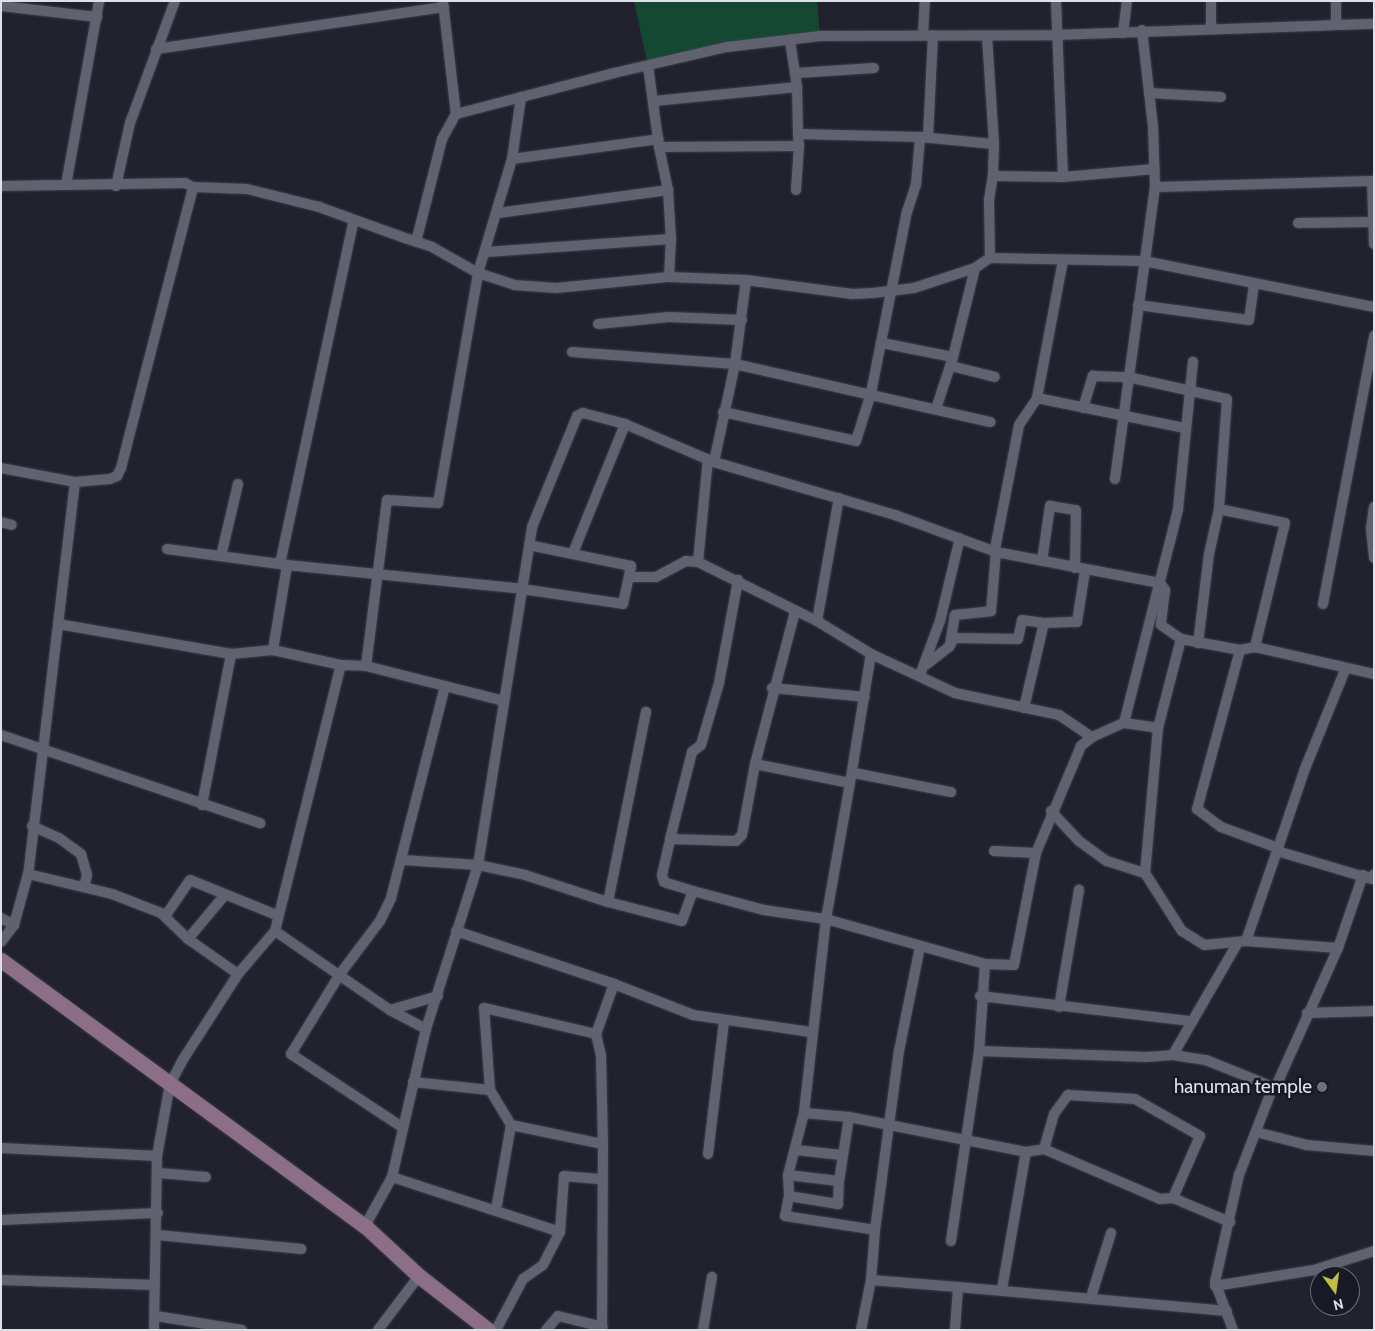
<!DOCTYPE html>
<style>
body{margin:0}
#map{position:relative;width:1375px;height:1331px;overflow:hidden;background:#21222e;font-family:Cabin,sans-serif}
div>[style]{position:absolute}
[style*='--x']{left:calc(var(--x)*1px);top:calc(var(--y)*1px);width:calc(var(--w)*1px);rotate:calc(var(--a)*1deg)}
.green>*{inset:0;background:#154833}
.roads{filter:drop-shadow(0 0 1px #3d3f48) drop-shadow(0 0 1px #3d3f48)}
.street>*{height:10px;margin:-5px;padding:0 5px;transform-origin:5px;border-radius:5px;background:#606270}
.secondary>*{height:15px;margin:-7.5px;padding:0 7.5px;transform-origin:7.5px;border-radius:7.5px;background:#8c6f86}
.dots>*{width:14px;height:14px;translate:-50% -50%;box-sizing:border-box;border:2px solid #171924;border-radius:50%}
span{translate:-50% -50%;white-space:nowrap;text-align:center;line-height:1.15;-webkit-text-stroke:5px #171924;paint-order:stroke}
.poi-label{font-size:19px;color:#dfe0e8}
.right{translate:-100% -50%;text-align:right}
.frame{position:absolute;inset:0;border:2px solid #dfe0e8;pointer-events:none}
.north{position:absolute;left:1310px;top:1266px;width:50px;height:50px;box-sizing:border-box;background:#171924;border:1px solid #676972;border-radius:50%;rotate:166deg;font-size:14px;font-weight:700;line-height:20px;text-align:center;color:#dfe0e8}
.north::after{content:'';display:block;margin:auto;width:18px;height:22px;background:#c1bd40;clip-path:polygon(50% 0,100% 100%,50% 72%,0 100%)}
</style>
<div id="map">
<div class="green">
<div style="clip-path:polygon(634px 1px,817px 1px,820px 36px,648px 66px)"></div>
</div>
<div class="roads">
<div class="street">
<div style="--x:1056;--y:1;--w:176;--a:87.7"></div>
<div style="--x:1211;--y:1;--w:28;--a:90"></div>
<div style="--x:1336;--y:1;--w:24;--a:90"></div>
<div style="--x:443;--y:2;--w:113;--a:83.4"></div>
<div style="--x:1;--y:6;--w:97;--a:6.5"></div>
<div style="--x:1142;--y:30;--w:97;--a:83.5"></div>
<div style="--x:1153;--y:126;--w:61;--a:88.1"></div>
<div style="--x:1155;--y:187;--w:219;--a:-1.6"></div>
<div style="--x:1123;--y:33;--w:32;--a:-83"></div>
<div style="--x:923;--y:35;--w:34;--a:-87"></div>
<div style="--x:987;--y:36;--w:108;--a:86.3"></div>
<div style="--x:994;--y:144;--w:32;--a:92"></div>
<div style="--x:993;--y:176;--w:70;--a:0.8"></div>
<div style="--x:1063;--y:177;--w:92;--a:-5"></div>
<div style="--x:156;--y:49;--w:291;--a:-8.3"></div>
<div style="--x:648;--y:66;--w:81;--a:82.2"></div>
<div style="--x:797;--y:73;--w:77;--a:-3.7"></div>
<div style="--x:797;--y:87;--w:47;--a:88.8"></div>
<div style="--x:1149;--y:93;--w:72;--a:3.2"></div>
<div style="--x:654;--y:101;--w:144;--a:-5.6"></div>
<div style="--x:797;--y:87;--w:48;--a:-98.5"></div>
<div style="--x:928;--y:137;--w:102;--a:-87.2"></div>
<div style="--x:512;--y:159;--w:148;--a:-7.7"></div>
<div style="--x:1372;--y:181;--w:63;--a:88.2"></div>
<div style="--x:66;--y:185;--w:187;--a:-79.8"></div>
<div style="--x:1;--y:186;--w:184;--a:-0.9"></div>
<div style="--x:185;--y:183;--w:9;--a:27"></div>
<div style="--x:193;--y:187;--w:54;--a:2.1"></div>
<div style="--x:247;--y:189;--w:74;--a:14"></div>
<div style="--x:319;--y:207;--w:95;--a:19.8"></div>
<div style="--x:408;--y:239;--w:25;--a:18"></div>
<div style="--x:432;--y:247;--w:53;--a:29.5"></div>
<div style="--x:478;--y:273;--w:38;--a:18"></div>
<div style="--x:514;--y:285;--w:42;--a:4.1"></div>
<div style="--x:556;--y:288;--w:114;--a:-5.6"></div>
<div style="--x:669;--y:277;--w:77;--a:2.2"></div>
<div style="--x:746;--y:280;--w:107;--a:7.5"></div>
<div style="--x:852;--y:294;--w:21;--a:-3"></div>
<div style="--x:873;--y:293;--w:41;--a:-7"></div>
<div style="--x:914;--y:288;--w:64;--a:-18.2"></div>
<div style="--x:975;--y:268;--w:18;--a:-34"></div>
<div style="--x:990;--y:258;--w:154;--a:1.1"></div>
<div style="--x:1144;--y:261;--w:235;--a:11.3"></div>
<div style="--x:116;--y:186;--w:65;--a:-77.5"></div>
<div style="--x:130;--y:123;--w:130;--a:-69.8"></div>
<div style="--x:796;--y:190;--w:44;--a:-86.1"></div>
<div style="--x:498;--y:213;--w:172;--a:-7.7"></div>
<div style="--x:1298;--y:223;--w:74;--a:-0.8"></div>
<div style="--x:416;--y:242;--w:106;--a:-75.8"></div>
<div style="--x:442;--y:139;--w:29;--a:-61"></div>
<div style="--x:456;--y:114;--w:163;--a:-14.5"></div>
<div style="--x:614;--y:73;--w:116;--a:-13"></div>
<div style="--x:727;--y:47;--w:94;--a:-6.7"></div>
<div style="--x:820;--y:36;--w:235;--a:-0.2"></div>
<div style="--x:1055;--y:35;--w:319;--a:-2"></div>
<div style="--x:486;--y:252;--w:185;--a:-4"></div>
<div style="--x:990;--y:258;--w:58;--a:-91"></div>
<div style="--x:989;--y:200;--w:24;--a:-81"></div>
<div style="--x:669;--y:277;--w:38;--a:-87"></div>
<div style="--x:671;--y:239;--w:49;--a:-93.5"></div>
<div style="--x:668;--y:190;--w:44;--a:-101.8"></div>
<div style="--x:659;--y:147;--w:140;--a:-0.4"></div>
<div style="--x:799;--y:146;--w:12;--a:-95"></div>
<div style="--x:798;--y:134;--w:122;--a:1.4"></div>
<div style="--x:746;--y:280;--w:85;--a:97.5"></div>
<div style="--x:735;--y:364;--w:262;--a:12.8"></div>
<div style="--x:1138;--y:305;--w:112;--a:7.7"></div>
<div style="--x:1249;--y:320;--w:35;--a:-82"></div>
<div style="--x:598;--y:324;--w:71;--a:-5.6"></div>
<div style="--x:669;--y:317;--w:73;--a:2.4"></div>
<div style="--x:882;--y:343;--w:72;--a:11.2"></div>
<div style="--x:953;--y:357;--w:92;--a:-76.1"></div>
<div style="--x:572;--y:352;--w:163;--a:4.2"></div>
<div style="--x:735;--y:364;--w:100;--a:102.1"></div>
<div style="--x:951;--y:366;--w:45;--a:14"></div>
<div style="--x:1037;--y:398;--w:139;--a:-79.3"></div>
<div style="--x:1083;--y:408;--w:34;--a:-73"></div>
<div style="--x:1093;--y:376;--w:35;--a:2"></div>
<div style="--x:1128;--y:377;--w:101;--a:12.5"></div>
<div style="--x:1227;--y:399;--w:110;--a:94.2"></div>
<div style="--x:1219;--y:509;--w:46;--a:102.5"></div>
<div style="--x:1209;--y:554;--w:90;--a:97"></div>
<div style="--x:936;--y:409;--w:55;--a:-71.9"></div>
<div style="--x:723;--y:412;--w:136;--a:12.3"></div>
<div style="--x:856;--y:441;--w:50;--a:-72.6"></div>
<div style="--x:871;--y:393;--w:185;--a:-78.8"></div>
<div style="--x:907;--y:212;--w:28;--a:-72"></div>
<div style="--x:916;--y:185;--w:48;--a:-85.2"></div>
<div style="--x:920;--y:137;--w:74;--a:5.4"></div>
<div style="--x:1;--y:468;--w:75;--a:10.7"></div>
<div style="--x:75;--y:482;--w:395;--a:96.8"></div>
<div style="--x:28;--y:874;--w:53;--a:105.4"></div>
<div style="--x:14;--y:925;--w:21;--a:127"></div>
<div style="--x:1115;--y:479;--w:295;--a:-82.2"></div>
<div style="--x:75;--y:482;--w:35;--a:-5"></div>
<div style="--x:110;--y:479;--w:8;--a:-23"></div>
<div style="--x:117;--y:476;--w:9;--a:-63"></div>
<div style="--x:121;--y:468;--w:290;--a:-75.6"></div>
<div style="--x:1374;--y:507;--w:22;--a:98"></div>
<div style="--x:1371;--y:529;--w:29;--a:84"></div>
<div style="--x:1219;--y:509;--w:67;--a:12"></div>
<div style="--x:1285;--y:523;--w:128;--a:103.6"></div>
<div style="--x:1;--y:522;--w:11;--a:15"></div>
<div style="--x:167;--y:549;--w:121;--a:7.6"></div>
<div style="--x:287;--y:565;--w:236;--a:5.8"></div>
<div style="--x:522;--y:589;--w:102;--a:8.4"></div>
<div style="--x:623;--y:604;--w:39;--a:-78"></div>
<div style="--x:631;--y:566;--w:104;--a:-168.4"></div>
<div style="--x:995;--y:549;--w:126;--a:-79"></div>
<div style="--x:1019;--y:425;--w:32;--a:-56"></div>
<div style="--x:1037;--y:398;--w:151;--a:11.5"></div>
<div style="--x:573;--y:553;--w:139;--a:-68"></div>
<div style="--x:221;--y:556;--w:74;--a:-76.7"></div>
<div style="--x:1042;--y:561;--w:56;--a:-81.7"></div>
<div style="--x:1050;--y:506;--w:26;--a:9"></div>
<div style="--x:1076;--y:510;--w:58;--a:91"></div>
<div style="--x:698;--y:562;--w:103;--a:-84.5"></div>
<div style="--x:280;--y:564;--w:352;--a:-77.9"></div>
<div style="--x:631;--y:577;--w:25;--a:0"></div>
<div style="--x:656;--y:577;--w:34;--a:-28"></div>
<div style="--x:686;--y:561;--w:12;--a:5"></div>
<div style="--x:698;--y:562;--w:133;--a:26.4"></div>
<div style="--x:817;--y:621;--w:63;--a:31.4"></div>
<div style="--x:871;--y:654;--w:93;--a:24.9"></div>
<div style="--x:955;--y:693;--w:106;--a:11.9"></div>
<div style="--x:1059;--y:715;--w:40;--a:34"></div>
<div style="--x:1092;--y:737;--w:14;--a:141"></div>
<div style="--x:1081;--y:746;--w:116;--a:112.8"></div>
<div style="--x:1036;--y:853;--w:114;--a:101.1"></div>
<div style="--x:1014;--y:965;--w:29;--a:-178"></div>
<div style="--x:985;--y:964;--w:165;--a:-164.2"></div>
<div style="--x:826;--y:919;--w:195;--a:96.5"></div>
<div style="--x:804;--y:1113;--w:64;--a:104.5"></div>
<div style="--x:788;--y:1175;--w:21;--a:87"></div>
<div style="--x:789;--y:1196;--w:20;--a:101"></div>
<div style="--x:785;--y:1216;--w:91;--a:8.8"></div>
<div style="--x:875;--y:1230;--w:181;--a:-82.4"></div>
<div style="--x:899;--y:1051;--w:106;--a:-78.6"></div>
<div style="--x:1323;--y:604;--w:273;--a:-79.2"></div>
<div style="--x:817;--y:621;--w:125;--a:-79.9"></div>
<div style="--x:58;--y:624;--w:176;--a:9.8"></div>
<div style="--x:231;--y:654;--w:42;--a:-5.4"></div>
<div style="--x:273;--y:650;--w:70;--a:12.4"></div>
<div style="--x:341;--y:665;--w:25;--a:2"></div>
<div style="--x:366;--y:666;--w:142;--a:14.2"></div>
<div style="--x:1181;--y:639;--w:92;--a:104.5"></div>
<div style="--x:1158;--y:728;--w:146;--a:95.1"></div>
<div style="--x:1145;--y:873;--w:69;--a:57.5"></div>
<div style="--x:1182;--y:931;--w:26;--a:32"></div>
<div style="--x:1204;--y:945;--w:42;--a:-5.4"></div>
<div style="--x:1246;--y:941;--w:92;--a:4.4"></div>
<div style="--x:950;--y:645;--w:30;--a:-81"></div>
<div style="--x:955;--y:615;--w:36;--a:-6"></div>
<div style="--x:991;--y:611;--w:59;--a:-85.2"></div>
<div style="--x:273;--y:650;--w:86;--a:-80.6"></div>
<div style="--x:1240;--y:650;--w:165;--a:105.1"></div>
<div style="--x:1197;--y:809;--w:30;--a:37"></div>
<div style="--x:1221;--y:827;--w:61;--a:20.2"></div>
<div style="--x:1278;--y:848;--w:3;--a:108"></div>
<div style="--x:1277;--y:851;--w:95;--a:16.5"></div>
<div style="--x:927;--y:664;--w:28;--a:-38"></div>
<div style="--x:949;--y:647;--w:10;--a:-61"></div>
<div style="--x:954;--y:638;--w:64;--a:0.9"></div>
<div style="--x:1018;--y:639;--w:19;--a:-78"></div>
<div style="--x:1022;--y:620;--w:22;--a:8"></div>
<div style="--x:366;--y:666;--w:167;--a:-82.8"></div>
<div style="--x:387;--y:500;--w:51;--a:3.4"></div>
<div style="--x:438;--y:503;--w:233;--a:-80.1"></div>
<div style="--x:478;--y:273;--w:119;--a:-73.4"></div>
<div style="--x:512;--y:159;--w:63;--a:-81.7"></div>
<div style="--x:920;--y:675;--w:58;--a:-69.7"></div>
<div style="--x:940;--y:621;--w:85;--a:-76.5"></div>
<div style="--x:772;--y:688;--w:93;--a:5.5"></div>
<div style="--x:1024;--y:708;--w:87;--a:-76.8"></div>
<div style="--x:1044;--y:623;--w:33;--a:-2"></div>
<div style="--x:1077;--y:622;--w:52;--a:-81.1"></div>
<div style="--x:1124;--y:723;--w:34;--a:8"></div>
<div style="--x:1;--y:735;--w:274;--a:18.8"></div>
<div style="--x:1092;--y:737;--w:35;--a:-24"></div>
<div style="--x:1124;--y:723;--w:221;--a:-75.8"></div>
<div style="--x:1178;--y:509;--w:148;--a:-84.2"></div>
<div style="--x:854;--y:773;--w:99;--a:11.1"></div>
<div style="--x:850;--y:783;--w:131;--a:-80.8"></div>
<div style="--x:202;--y:805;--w:154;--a:-79.1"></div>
<div style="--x:1051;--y:811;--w:41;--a:47"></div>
<div style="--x:1079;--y:841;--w:34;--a:36"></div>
<div style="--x:1107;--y:861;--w:40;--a:18"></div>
<div style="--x:32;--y:826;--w:30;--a:24"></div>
<div style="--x:59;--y:838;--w:27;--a:36"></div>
<div style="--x:81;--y:854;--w:22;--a:74"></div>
<div style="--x:87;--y:875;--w:12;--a:104"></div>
<div style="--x:670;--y:839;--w:90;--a:-75.8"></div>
<div style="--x:692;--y:752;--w:11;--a:-38"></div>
<div style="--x:701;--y:745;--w:65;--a:-73.8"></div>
<div style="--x:719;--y:683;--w:105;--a:-79.5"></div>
<div style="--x:1278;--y:848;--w:81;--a:-71.3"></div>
<div style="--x:1304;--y:771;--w:109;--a:-67.9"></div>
<div style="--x:994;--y:851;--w:42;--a:2.7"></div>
<div style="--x:403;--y:860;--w:75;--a:3.8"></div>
<div style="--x:478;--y:865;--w:48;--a:12"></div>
<div style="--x:525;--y:875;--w:87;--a:18"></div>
<div style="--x:608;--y:902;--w:194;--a:-78.7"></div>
<div style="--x:28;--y:874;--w:86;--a:13.4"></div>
<div style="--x:112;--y:894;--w:53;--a:21.2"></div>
<div style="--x:161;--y:913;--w:37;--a:44"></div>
<div style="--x:188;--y:939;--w:61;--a:35"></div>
<div style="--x:693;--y:891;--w:30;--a:-163"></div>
<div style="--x:664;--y:882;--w:7;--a:-106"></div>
<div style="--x:662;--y:875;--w:37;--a:-77"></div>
<div style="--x:670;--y:839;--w:66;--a:1.7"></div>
<div style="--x:736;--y:841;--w:8;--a:-45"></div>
<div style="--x:742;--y:835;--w:72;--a:-79.6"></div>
<div style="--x:608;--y:902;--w:76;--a:14.4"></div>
<div style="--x:682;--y:921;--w:32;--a:-70"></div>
<div style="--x:693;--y:891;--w:73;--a:15"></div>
<div style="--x:764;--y:910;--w:63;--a:8.3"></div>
<div style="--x:826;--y:919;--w:138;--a:-80"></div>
<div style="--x:850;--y:783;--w:97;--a:-168.7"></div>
<div style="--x:755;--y:764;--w:158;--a:-75.3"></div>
<div style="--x:166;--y:915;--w:42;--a:-55.6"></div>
<div style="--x:190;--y:880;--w:93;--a:22.1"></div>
<div style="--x:1;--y:918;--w:15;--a:28"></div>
<div style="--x:275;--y:931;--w:140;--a:34.5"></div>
<div style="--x:390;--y:1010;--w:41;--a:27.8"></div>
<div style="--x:456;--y:931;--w:167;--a:18.5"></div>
<div style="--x:614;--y:984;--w:53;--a:109.8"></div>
<div style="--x:596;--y:1034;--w:115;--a:-166.9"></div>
<div style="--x:484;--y:1008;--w:82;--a:85.8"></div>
<div style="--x:188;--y:939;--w:56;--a:-50.1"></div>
<div style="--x:1246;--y:941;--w:95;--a:-71"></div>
<div style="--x:1237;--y:944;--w:128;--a:120"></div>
<div style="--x:1173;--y:1055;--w:33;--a:9"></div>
<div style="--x:1206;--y:1060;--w:72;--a:21.9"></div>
<div style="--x:985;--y:964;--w:87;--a:93.9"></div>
<div style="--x:979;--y:1051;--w:167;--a:2.1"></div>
<div style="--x:1146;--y:1057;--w:27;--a:-4"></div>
<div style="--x:614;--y:984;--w:85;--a:21.4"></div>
<div style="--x:693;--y:1015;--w:119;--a:8.2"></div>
<div style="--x:980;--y:996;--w:212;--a:6.8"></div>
<div style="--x:1059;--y:1007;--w:119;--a:-80.3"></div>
<div style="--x:390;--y:1010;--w:50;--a:-16.3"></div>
<div style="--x:1307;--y:1013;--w:67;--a:-1.7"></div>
<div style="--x:596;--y:1034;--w:23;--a:77"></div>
<div style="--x:601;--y:1056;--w:88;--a:88.7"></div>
<div style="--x:603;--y:1144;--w:186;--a:90.3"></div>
<div style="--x:413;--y:1082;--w:77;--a:5.9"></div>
<div style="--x:490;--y:1090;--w:41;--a:59"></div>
<div style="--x:511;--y:1125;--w:86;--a:100"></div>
<div style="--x:804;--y:1113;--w:45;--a:5.1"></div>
<div style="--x:849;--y:1117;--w:180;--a:11.2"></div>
<div style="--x:1026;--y:1152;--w:18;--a:-9"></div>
<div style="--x:1044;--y:1149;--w:126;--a:23.3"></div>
<div style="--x:1160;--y:1199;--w:13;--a:-4"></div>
<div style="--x:1173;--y:1198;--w:62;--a:22.8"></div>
<div style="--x:511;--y:1125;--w:94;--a:11.7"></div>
<div style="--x:402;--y:1127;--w:133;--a:-146.7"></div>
<div style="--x:291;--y:1054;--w:94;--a:-58.5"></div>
<div style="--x:340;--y:974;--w:66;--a:-53"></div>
<div style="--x:380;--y:921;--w:25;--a:-64"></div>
<div style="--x:391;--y:898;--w:219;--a:-75.7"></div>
<div style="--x:1256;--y:1132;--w:53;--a:14.3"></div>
<div style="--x:1307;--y:1145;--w:67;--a:5.1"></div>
<div style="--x:1;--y:1148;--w:156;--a:2.9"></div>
<div style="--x:157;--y:1156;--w:174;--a:91"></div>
<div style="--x:1044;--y:1149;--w:36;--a:-74"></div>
<div style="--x:1054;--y:1114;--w:24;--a:-54"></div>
<div style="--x:1068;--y:1095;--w:67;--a:3.4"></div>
<div style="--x:1135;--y:1099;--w:75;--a:29.6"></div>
<div style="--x:1200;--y:1136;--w:68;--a:113.5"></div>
<div style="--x:796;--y:1150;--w:45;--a:6.3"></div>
<div style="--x:708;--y:1154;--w:134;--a:-83.1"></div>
<div style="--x:157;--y:1156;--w:73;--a:-79.8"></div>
<div style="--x:170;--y:1084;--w:26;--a:-62"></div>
<div style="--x:182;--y:1061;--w:103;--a:-57.2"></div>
<div style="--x:238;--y:974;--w:57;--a:-49.3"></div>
<div style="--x:275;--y:931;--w:274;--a:-76.1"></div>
<div style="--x:159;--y:1173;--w:47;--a:4.9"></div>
<div style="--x:788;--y:1175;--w:51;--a:6.7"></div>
<div style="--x:839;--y:1181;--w:65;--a:-81.1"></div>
<div style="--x:392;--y:1177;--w:177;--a:18.1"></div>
<div style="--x:560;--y:1232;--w:56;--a:-85.9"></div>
<div style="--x:564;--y:1176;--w:37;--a:5"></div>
<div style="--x:789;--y:1196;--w:50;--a:9.3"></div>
<div style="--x:838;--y:1204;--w:23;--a:-88"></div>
<div style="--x:1;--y:1220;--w:157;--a:-2.6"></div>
<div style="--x:365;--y:1226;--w:56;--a:-61.1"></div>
<div style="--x:392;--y:1177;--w:152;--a:-77.1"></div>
<div style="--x:426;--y:1029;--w:172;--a:-72.4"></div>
<div style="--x:478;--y:865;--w:342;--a:-80.9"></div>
<div style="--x:532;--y:527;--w:120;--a:-67.9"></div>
<div style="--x:577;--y:416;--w:7;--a:-27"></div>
<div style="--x:583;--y:413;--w:43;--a:14.7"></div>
<div style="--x:625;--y:424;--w:97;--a:23.1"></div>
<div style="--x:714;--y:462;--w:189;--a:16.3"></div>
<div style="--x:895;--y:515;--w:108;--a:20.1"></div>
<div style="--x:996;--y:552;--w:167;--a:10.7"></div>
<div style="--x:1160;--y:583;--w:9;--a:54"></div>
<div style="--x:1165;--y:590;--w:35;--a:97"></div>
<div style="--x:1161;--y:625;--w:24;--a:35"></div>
<div style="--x:1181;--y:639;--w:60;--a:10.6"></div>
<div style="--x:1240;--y:650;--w:15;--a:-11"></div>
<div style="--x:1255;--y:647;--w:122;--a:12.8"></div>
<div style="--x:158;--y:1235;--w:144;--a:5.6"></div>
<div style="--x:951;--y:1241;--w:192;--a:-81.6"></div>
<div style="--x:1;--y:1280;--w:154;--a:1.9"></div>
<div style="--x:871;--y:1280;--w:87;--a:4.6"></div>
<div style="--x:1215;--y:1286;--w:100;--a:-9.2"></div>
<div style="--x:1314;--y:1270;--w:63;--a:-17.6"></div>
<div style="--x:1002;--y:1289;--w:139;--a:-80.1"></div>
<div style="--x:1091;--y:1297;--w:67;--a:-72.6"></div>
<div style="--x:156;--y:1316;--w:87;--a:9.2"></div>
<div style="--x:378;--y:1330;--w:68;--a:-52.8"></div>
<div style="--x:496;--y:1330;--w:58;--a:-62.1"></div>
<div style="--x:523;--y:1279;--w:24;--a:-35"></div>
<div style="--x:543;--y:1265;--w:37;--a:-63"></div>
<div style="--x:546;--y:1330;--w:18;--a:-49"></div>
<div style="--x:558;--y:1316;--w:46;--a:13.7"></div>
<div style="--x:703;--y:1330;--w:54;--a:-80.4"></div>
<div style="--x:861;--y:1330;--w:51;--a:-78.7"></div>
<div style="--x:871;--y:1280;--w:50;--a:-85.4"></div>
<div style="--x:955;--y:1330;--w:43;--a:-86"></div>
<div style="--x:958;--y:1287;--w:270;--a:5.1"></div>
<div style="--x:1233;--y:1330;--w:51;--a:-110.6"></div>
<div style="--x:1215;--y:1282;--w:110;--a:-77.4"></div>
<div style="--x:1239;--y:1175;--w:94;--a:-68.9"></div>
<div style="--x:1273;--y:1087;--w:3;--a:-18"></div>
<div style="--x:1276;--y:1086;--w:151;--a:-65.8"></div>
<div style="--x:1338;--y:948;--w:77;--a:-71.1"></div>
<div style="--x:1363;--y:875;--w:10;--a:24"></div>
<div style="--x:1372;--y:879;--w:5;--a:-68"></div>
</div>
<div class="secondary">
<div style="--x:1;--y:960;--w:451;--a:36.2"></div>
<div style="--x:365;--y:1226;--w:74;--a:42.8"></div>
<div style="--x:419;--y:1276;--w:88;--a:38"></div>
</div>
</div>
<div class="dots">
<div style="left:1322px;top:1087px;background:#6b7280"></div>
</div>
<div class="poi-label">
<span class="right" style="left:1312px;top:1087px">hanuman temple</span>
</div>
<div class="frame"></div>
<div class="north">N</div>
</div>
